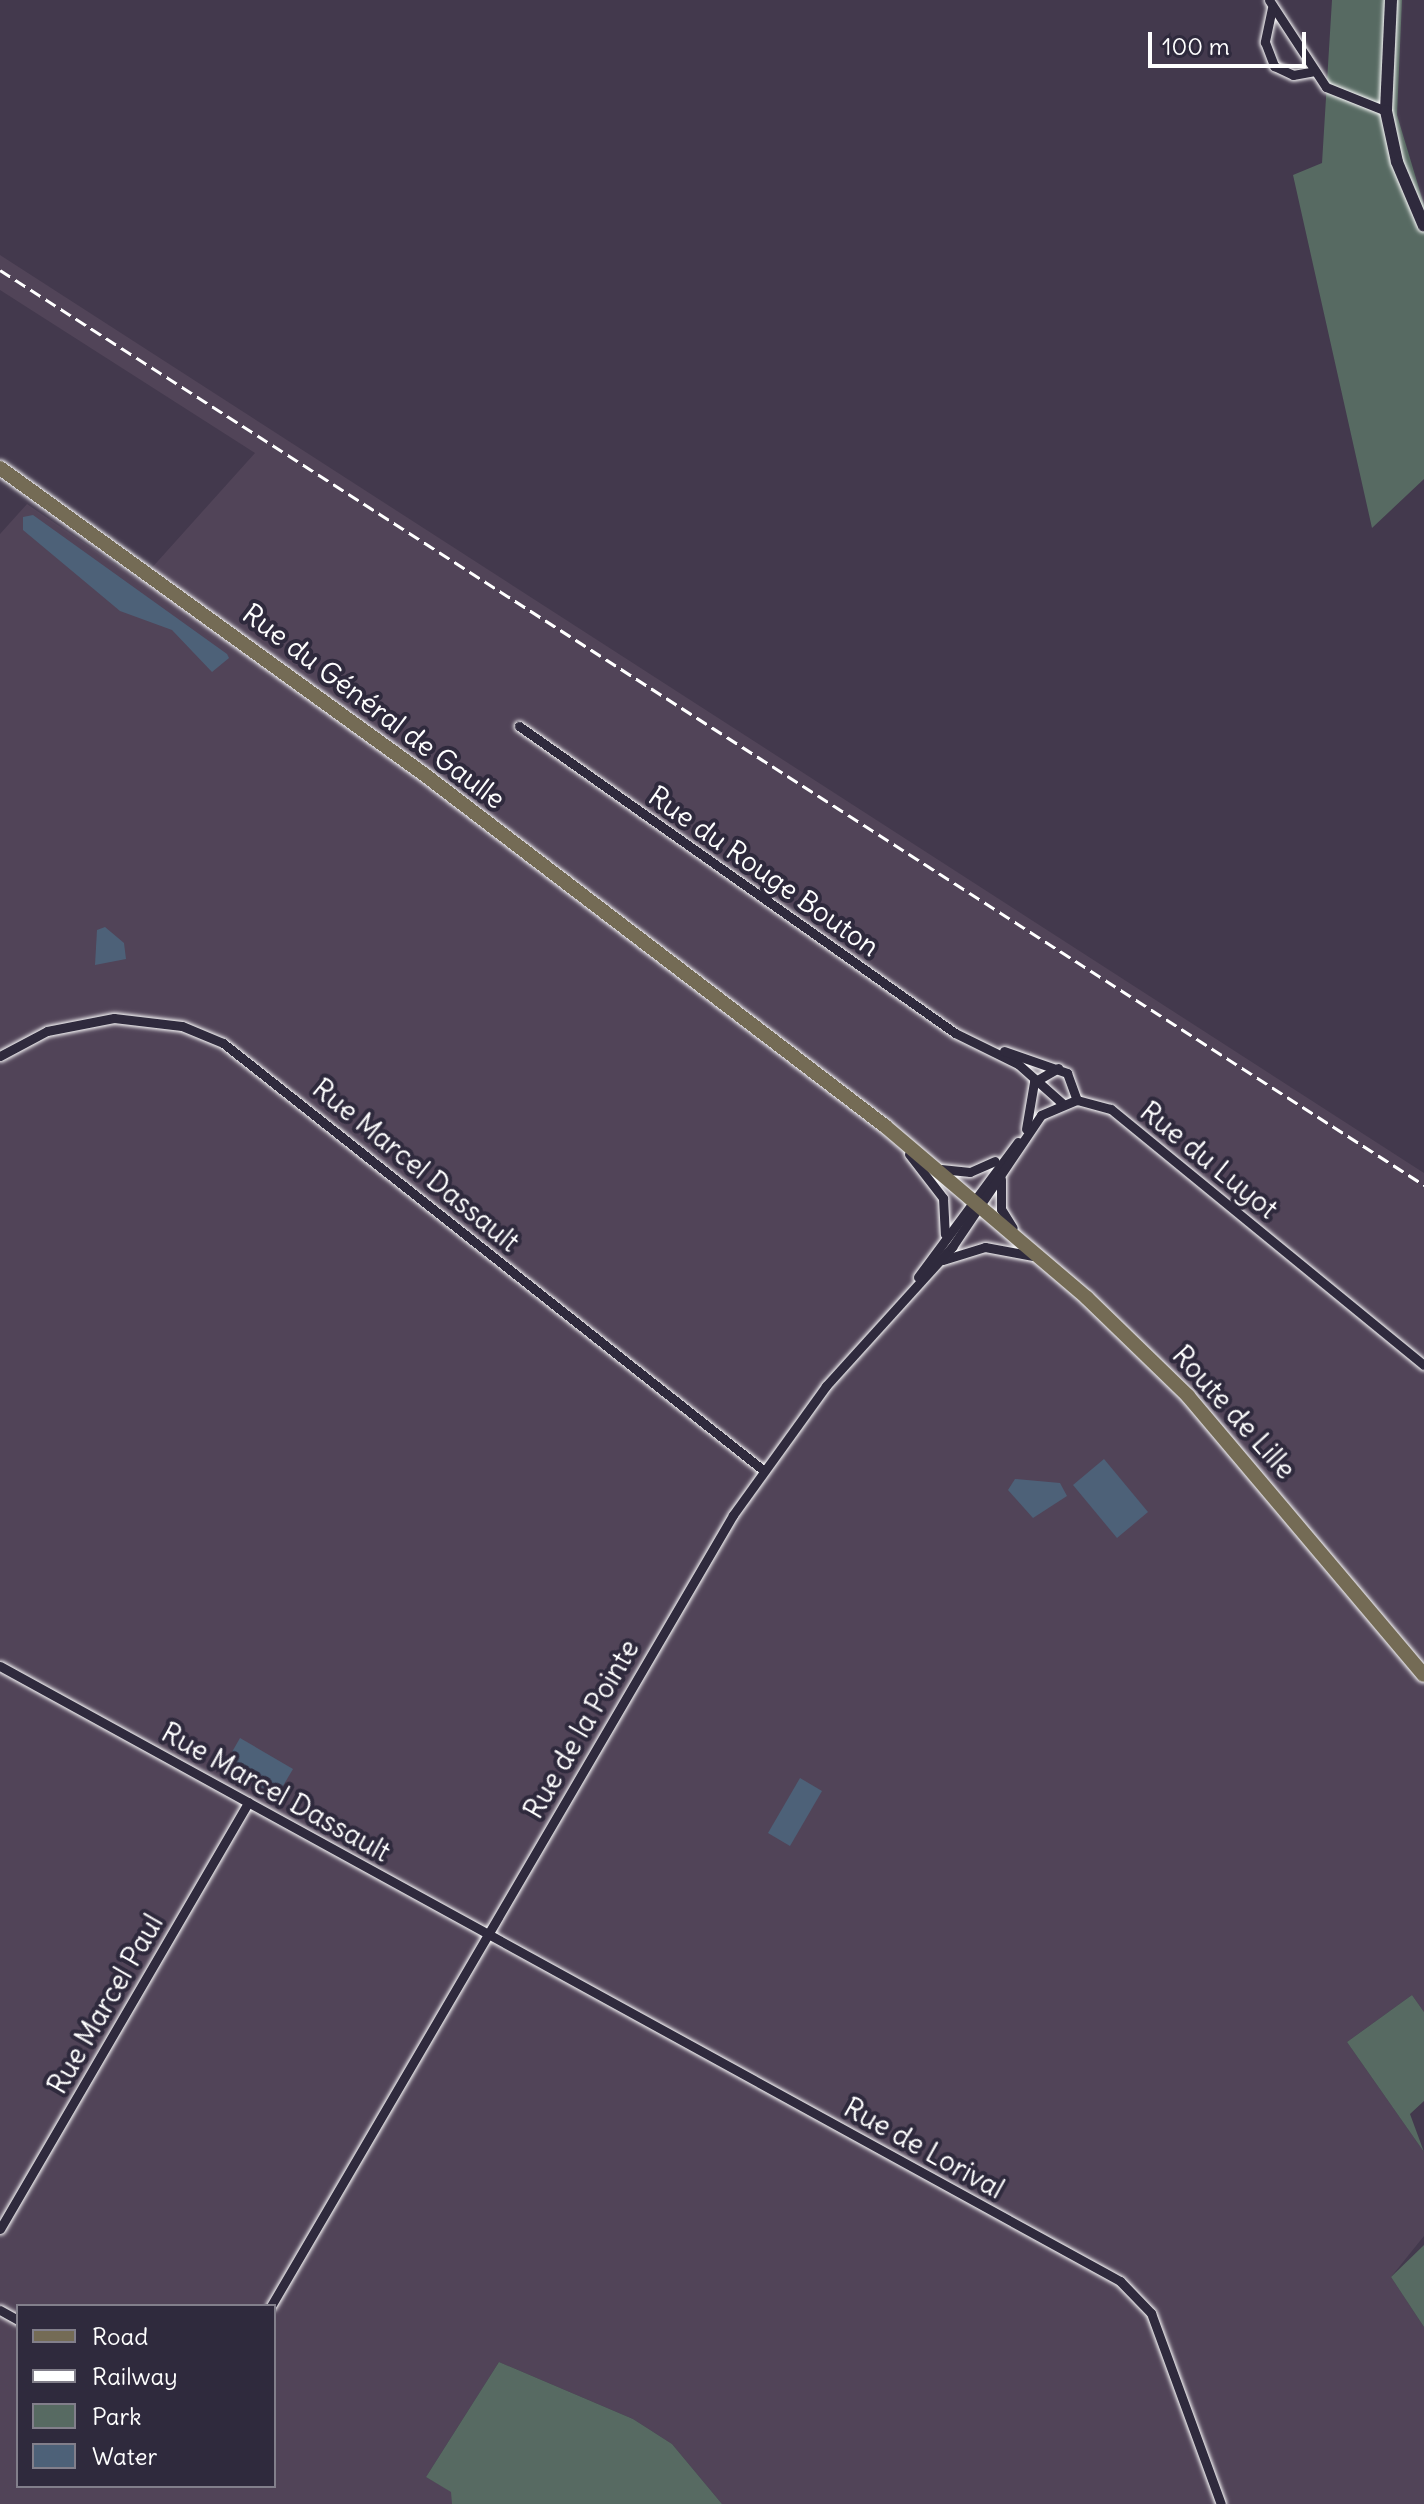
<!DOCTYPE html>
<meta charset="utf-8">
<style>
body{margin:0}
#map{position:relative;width:1424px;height:2504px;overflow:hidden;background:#43394d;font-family:Delius,sans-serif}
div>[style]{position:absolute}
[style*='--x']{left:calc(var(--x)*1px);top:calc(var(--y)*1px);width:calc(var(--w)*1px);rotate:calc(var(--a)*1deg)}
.built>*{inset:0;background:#514458}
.green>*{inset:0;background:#576a62}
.water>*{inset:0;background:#4d6178}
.roads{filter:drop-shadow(0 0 2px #fff) drop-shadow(0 0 2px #fff)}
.street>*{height:9px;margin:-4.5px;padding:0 4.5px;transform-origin:4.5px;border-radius:4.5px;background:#2f2a3d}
.secondary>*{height:12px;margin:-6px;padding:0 6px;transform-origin:6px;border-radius:6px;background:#2f2a3d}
.primary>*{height:14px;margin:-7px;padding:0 7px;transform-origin:7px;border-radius:7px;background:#746b55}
.rail>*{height:3px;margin-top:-1.5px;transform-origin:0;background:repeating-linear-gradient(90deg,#fff 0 12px,transparent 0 18px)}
span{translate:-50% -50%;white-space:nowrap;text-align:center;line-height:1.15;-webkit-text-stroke:8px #2f2a3d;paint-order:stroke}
.street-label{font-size:28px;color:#fff}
.legend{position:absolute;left:16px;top:2304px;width:260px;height:184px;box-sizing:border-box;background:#2f2a3d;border:2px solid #827f8b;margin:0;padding:10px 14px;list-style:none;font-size:24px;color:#fff}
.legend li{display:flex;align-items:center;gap:16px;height:40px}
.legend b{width:40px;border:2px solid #827f8b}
.scale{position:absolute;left:1148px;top:32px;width:158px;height:36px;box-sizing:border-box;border:4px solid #fff;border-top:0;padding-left:10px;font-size:24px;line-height:28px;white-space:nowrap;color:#fff;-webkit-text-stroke:6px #2f2a3d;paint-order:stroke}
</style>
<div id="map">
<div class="built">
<div style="clip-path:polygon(evenodd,0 255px,1424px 1173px,1424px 2012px,1412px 1995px,1347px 2042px,1424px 2152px,1424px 2236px,1391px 2277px,1424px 2327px,1424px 2504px,722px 2504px,672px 2444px,633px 2419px,499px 2362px,426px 2477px,452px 2492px,452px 2504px,0 2504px,0 534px,27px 504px,140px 581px,255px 453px,0 290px,0 255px,18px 2306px,274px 2306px,274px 2486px,18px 2486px,18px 2306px)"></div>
</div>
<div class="green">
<div style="clip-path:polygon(1332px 0,1402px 0,1397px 115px,1424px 205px,1424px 479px,1372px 528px,1293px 175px,1322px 163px)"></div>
<div style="clip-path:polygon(1412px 1995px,1424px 2012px,1424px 2101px,1410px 2114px,1424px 2152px,1347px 2042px)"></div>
<div style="clip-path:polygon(1424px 2245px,1424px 2327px,1391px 2277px)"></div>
<div style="clip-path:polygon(499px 2362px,633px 2419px,672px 2444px,722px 2504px,452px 2504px,451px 2492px,426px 2477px)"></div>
</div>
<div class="water">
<div style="clip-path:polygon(33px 515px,227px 654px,229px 658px,212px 672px,172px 630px,120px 611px,23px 530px,23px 517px)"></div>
<div style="clip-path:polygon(105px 927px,124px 943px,126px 959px,95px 965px,97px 930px)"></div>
<div style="clip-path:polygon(1104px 1459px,1148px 1512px,1117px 1538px,1073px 1485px)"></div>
<div style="clip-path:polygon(1015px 1479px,1060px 1483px,1067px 1496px,1033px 1518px,1008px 1490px)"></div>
<div style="clip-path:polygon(240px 1738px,293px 1769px,277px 1796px,224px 1766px)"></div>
<div style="clip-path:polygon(800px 1778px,822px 1791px,790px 1846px,768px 1833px)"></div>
</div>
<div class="roads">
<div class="street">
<div style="--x:1269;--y:0;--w:104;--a:56.8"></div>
<div style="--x:1326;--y:87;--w:65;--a:21.8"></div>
<div style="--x:1272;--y:8;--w:35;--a:102"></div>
<div style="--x:1265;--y:42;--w:26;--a:69"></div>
<div style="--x:1274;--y:66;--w:21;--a:25"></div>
<div style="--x:1293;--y:75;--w:22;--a:-10"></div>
<div style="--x:519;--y:726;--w:533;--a:35.15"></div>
<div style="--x:955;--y:1033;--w:70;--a:26.2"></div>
<div style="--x:1018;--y:1064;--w:59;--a:41.6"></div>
<div style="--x:1004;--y:1051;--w:67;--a:19.2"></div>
<div style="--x:1067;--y:1073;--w:29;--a:70"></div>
<div style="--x:0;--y:1056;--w:53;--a:-28"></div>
<div style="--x:47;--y:1031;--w:68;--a:-11"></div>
<div style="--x:114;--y:1018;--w:68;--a:6.7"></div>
<div style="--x:182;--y:1026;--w:44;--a:22.5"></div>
<div style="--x:223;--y:1043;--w:688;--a:38.33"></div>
<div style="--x:1034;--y:1082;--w:28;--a:-30"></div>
<div style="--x:1026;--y:1129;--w:48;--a:-80.3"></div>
<div style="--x:909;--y:1154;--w:56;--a:52.3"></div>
<div style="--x:943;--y:1198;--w:36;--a:87"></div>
<div style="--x:941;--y:1169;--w:29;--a:6"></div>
<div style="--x:970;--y:1172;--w:27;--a:-24"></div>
<div style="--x:1001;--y:1179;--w:30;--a:90"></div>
<div style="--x:1001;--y:1209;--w:22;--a:58"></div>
<div style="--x:943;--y:1260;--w:44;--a:-17.2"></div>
<div style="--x:985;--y:1247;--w:49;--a:10.6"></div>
<div style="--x:918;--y:1277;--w:168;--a:-53.5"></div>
<div style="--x:0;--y:1666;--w:1278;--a:28.77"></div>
<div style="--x:1120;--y:2281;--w:45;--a:45.9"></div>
<div style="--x:1151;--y:2313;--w:203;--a:69.9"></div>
<div style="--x:0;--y:2229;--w:494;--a:-59.8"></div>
<div style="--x:271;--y:2306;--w:916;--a:-59.71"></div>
<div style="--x:733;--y:1515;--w:159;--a:-54.2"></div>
<div style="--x:826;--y:1386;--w:188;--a:-47.8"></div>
<div style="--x:952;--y:1247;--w:159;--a:-56"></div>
<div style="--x:1041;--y:1115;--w:39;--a:-23"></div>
<div style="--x:1077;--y:1100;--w:35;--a:15"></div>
<div style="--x:1111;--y:1109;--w:404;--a:39.3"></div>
<div style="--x:0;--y:2310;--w:21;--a:29"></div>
</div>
<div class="secondary">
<div style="--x:1391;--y:0;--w:111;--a:92.6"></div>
<div style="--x:1386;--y:111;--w:52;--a:77.8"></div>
<div style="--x:1397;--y:162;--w:69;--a:67.1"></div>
</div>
<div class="primary">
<div style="--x:0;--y:468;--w:524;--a:35.84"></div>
<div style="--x:425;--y:775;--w:579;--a:37.35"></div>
<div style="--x:885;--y:1126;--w:265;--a:40.4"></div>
<div style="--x:1087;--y:1298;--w:141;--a:44.1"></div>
<div style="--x:1188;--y:1396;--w:365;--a:49.8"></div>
</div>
</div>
<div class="rail">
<div style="--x:0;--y:270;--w:1693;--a:32.72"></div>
</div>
<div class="street-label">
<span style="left:374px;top:706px;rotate:37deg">Rue du Général de Gaulle</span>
<span style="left:764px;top:871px;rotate:35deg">Rue du Rouge Bouton</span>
<span style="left:1209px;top:1160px;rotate:39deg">Rue du Luyot</span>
<span style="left:416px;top:1165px;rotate:39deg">Rue Marcel Dassault</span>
<span style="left:1234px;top:1412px;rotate:48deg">Route de Lille</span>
<span style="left:581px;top:1729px;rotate:-60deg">Rue de la Pointe</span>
<span style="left:276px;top:1792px;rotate:29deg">Rue Marcel Dassault</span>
<span style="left:105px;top:2004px;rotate:-60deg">Rue Marcel Paul</span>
<span style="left:924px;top:2148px;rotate:29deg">Rue de Lorival</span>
</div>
<ul class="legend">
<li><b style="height:10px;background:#746b55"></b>Road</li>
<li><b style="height:10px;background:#fff"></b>Railway</li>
<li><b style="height:22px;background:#576a62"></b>Park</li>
<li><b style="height:22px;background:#4d6178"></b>Water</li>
</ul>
<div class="scale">100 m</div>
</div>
